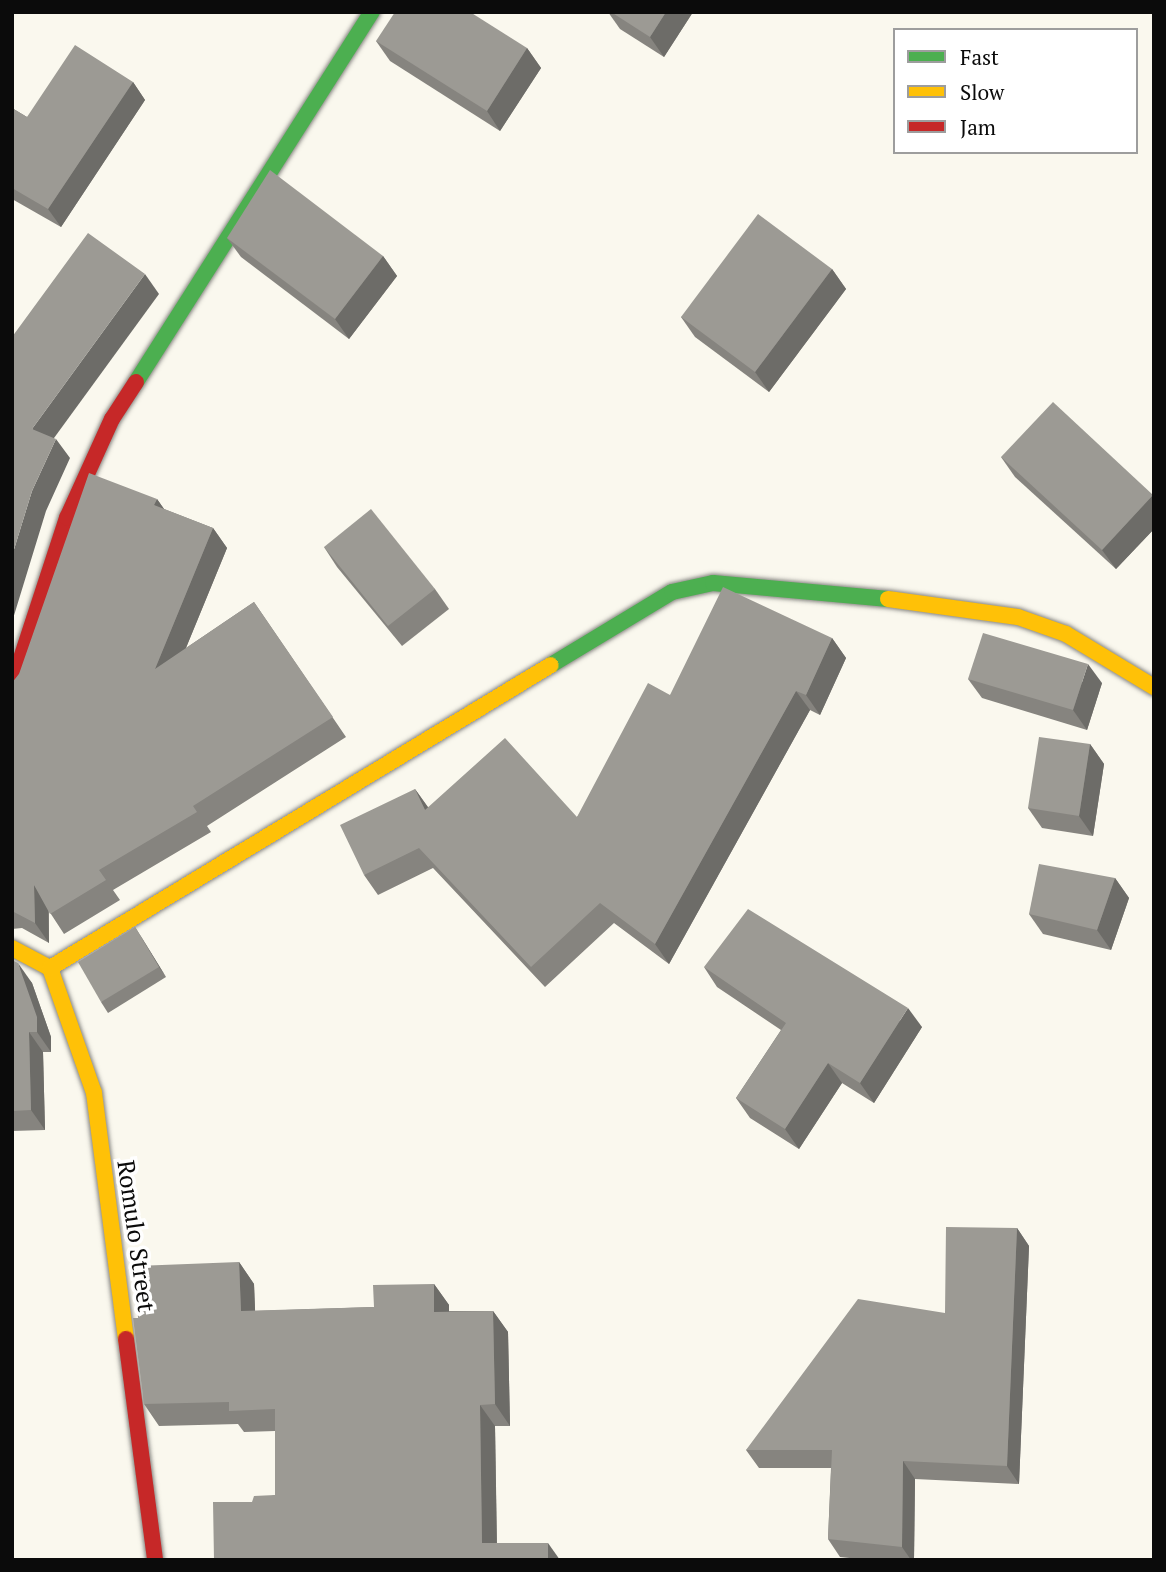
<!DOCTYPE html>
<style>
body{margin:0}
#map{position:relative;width:1166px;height:1572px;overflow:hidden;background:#faf8ee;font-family:"PT Serif",serif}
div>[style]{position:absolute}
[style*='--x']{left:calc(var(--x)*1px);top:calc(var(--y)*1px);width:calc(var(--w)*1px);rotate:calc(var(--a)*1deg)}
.roads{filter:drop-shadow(0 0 2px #898884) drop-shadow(0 0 2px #898884)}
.fast>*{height:16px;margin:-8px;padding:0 8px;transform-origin:8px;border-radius:8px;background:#4caf50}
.slow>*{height:16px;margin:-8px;padding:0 8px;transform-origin:8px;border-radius:8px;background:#ffc107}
.jam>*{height:16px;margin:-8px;padding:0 8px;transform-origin:8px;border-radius:8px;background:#c62828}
.wall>*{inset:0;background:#86847f}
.shaded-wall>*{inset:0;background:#6d6c68}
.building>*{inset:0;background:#9c9a94}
span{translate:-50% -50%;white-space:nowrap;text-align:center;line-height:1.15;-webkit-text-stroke:7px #fff;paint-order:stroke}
.street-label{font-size:24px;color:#0b0b0b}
.frame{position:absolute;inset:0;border:14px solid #0b0b0b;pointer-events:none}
.legend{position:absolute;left:893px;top:28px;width:245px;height:126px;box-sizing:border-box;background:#fff;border:2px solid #9d9d9d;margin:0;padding:9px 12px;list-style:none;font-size:21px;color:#0b0b0b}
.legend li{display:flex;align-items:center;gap:14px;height:35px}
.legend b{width:35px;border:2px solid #9d9d9d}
</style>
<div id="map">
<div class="roads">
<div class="fast">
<div style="--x:136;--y:382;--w:439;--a:-57.5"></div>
<div style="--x:551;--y:665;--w:141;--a:-31.1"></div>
<div style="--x:672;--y:592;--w:42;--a:-12.4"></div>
<div style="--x:713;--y:583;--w:176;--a:5.2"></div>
</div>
<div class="slow">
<div style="--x:888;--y:599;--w:131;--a:7.9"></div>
<div style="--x:1018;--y:617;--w:51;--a:19.5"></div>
<div style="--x:1066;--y:634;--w:103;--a:31.1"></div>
<div style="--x:12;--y:948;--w:43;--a:27.8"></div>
<div style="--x:50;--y:968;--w:133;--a:70.6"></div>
<div style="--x:94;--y:1093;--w:248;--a:82.6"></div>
<div style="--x:50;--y:968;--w:585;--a:-31.17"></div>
</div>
<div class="jam">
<div style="--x:12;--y:686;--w:177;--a:-71.9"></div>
<div style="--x:67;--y:518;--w:109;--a:-65.6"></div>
<div style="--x:112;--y:419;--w:44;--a:-57"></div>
<div style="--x:126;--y:1339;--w:223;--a:82.5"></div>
</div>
</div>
<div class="wall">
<div style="clip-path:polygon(608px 12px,693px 12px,664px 57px,620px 29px)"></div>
<div style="clip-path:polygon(376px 41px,527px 48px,541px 68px,500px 131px,390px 61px)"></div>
<div style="clip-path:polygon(133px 82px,145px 100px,61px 227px,12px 199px,12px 108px,27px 117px)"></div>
<div style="clip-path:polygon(227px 238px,383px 256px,397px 276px,349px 339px,241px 257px)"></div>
<div style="clip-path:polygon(832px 269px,846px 289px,769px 392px,695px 337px,681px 317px)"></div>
<div style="clip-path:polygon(1001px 457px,1153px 495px,1154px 529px,1116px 569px,1015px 477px)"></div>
<div style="clip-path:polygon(157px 499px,164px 509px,213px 528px,227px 548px,186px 648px,254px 602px,346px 737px,207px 826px,211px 832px,113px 890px,120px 900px,64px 934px,49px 911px,49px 943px,22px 928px,12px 929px,12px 683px)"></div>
<div style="clip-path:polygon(324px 547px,435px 589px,449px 609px,402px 646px,337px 567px)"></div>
<div style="clip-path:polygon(832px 638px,846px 658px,820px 715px,810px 710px,669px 964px,614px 923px,545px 987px,433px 868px,378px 895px,364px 875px,415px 789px,428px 807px,577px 817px,670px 695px)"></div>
<div style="clip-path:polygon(968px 679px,1102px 683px,1087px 730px,982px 698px)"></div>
<div style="clip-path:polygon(1090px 744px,1104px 764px,1093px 836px,1042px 828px,1028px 808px)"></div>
<div style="clip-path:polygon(1115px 878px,1129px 898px,1111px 950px,1043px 934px,1029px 914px)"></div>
<div style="clip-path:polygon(135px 927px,166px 977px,108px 1013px,101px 1002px)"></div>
<div style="clip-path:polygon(12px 960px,32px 983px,51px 1037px,51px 1052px,43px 1052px,45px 1130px,12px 1131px)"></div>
<div style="clip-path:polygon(704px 967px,922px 1027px,874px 1103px,842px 1083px,799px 1149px,750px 1118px,736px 1098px,781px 1030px,717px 987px)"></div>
<div style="clip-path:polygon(1017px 1228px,1029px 1246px,1019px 1484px,915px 1479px,914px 1560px,868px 1560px,840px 1557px,828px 1539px,831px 1468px,759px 1468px,746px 1450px,945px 1313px)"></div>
<div style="clip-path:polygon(239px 1262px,254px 1284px,255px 1311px,374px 1307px,434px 1284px,449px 1305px,449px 1311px,493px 1311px,508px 1332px,510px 1426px,495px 1426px,497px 1543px,560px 1560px,252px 1502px,275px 1495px,275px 1431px,244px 1432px,238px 1424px,159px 1426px,144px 1404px,138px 1318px)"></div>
</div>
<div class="shaded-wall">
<div style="clip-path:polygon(666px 12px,693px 12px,664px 57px,650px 37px)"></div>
<div style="clip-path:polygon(527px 48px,541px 68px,500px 131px,487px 111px)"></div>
<div style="clip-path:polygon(133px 82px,145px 100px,61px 227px,48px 209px)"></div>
<div style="clip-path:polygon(383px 256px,397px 276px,349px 339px,335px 319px)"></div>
<div style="clip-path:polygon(832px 269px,846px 289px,769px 392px,755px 372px)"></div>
<div style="clip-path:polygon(145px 274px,159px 294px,46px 449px,32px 429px)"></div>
<div style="clip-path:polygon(56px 439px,70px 458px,46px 511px,12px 622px,12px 556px,32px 491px)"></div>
<div style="clip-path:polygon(1153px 495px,1154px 529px,1116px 569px,1102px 550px)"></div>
<div style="clip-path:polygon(157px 499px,171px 519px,154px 505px)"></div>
<div style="clip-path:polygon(213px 528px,227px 548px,169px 689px,155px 669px)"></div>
<div style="clip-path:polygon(832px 638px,846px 658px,820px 715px,806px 695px)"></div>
<div style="clip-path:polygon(1088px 664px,1102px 683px,1087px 730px,1073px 710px)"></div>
<div style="clip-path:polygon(796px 691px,810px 710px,669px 964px,655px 944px)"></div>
<div style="clip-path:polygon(1090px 744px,1104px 764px,1093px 836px,1079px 816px)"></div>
<div style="clip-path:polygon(415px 789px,429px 809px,425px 810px)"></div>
<div style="clip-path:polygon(1115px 878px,1129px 898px,1111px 950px,1097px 930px)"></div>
<div style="clip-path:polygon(34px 885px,48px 905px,49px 943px,35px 923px)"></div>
<div style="clip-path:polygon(135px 927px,142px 938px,166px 977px,159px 967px)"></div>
<div style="clip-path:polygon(18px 963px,32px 983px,51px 1037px,51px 1052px,37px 1032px)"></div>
<div style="clip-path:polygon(908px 1008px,922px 1027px,874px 1103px,860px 1083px)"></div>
<div style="clip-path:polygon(29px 1032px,43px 1052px,45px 1130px,31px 1110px)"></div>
<div style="clip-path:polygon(828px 1063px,842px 1083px,799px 1149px,785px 1129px)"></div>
<div style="clip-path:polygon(1017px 1228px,1029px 1246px,1019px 1484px,1007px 1466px)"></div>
<div style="clip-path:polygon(239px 1262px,254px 1284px,256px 1333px,241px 1311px)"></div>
<div style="clip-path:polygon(434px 1284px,449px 1305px,449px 1333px,434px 1312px)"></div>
<div style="clip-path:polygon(493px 1311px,508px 1332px,510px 1426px,495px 1404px)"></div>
<div style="clip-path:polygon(480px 1405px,495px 1426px,497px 1560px,482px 1543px)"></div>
<div style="clip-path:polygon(903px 1461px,915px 1479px,914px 1560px,911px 1560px,902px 1547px)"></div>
<div style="clip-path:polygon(12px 1472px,14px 1560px,12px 1560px)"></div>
<div style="clip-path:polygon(548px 1543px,560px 1560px,548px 1560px)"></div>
</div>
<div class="building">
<div style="clip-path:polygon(395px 12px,470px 12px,527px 48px,487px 111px,376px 41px)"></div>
<div style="clip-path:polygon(611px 12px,666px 12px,650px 37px)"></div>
<div style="clip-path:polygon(75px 45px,133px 82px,48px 209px,12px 188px,12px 108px,27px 117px)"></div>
<div style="clip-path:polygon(270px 170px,383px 256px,335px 319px,227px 238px)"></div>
<div style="clip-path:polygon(758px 214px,832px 269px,755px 372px,681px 317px)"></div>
<div style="clip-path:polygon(88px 233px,145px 274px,32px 429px,56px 439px,32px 491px,12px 556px,12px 337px)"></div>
<div style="clip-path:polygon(1053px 402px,1153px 495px,1102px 550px,1001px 457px)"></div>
<div style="clip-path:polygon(89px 473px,157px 499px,154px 505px,213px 528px,155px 669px,254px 602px,333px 717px,193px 806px,197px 812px,99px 870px,106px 880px,50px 914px,34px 885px,35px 923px,12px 911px,12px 683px,19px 674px)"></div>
<div style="clip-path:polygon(371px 509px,435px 589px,388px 626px,324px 547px)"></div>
<div style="clip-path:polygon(723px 587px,832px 638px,806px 695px,796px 691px,655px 944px,600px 903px,531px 967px,419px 848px,364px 875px,340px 825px,415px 789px,425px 810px,505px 738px,577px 817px,648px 683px,670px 695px)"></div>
<div style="clip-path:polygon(983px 633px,1088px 664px,1073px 710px,968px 679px)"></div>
<div style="clip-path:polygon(1039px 737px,1090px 744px,1079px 816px,1028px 808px)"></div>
<div style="clip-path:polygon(1039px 864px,1115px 878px,1097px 930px,1029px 914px)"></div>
<div style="clip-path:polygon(748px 909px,908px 1008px,860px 1083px,828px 1063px,785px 1129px,736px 1098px,786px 1023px,704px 967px)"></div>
<div style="clip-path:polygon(135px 927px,159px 967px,101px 1002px,78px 962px)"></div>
<div style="clip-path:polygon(12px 960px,18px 963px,37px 1017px,37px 1032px,29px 1032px,31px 1110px,12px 1111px)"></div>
<div style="clip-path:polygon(946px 1227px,1017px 1228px,1007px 1466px,903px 1461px,902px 1547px,828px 1539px,832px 1450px,746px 1450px,858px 1299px,945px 1313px)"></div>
<div style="clip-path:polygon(239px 1262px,241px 1311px,374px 1307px,373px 1285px,434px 1284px,434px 1312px,493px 1311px,495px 1404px,480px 1405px,482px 1543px,548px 1543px,548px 1560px,214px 1560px,213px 1502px,252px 1502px,254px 1496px,275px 1495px,275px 1409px,229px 1411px,229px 1402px,144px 1404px,133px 1318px,138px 1318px,136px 1266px)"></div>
</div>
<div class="street-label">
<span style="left:136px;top:1236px;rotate:82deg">Romulo Street</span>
</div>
<div class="frame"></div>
<ul class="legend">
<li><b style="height:9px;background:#4caf50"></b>Fast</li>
<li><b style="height:9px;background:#ffc107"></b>Slow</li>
<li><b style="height:9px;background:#c62828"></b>Jam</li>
</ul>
</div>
